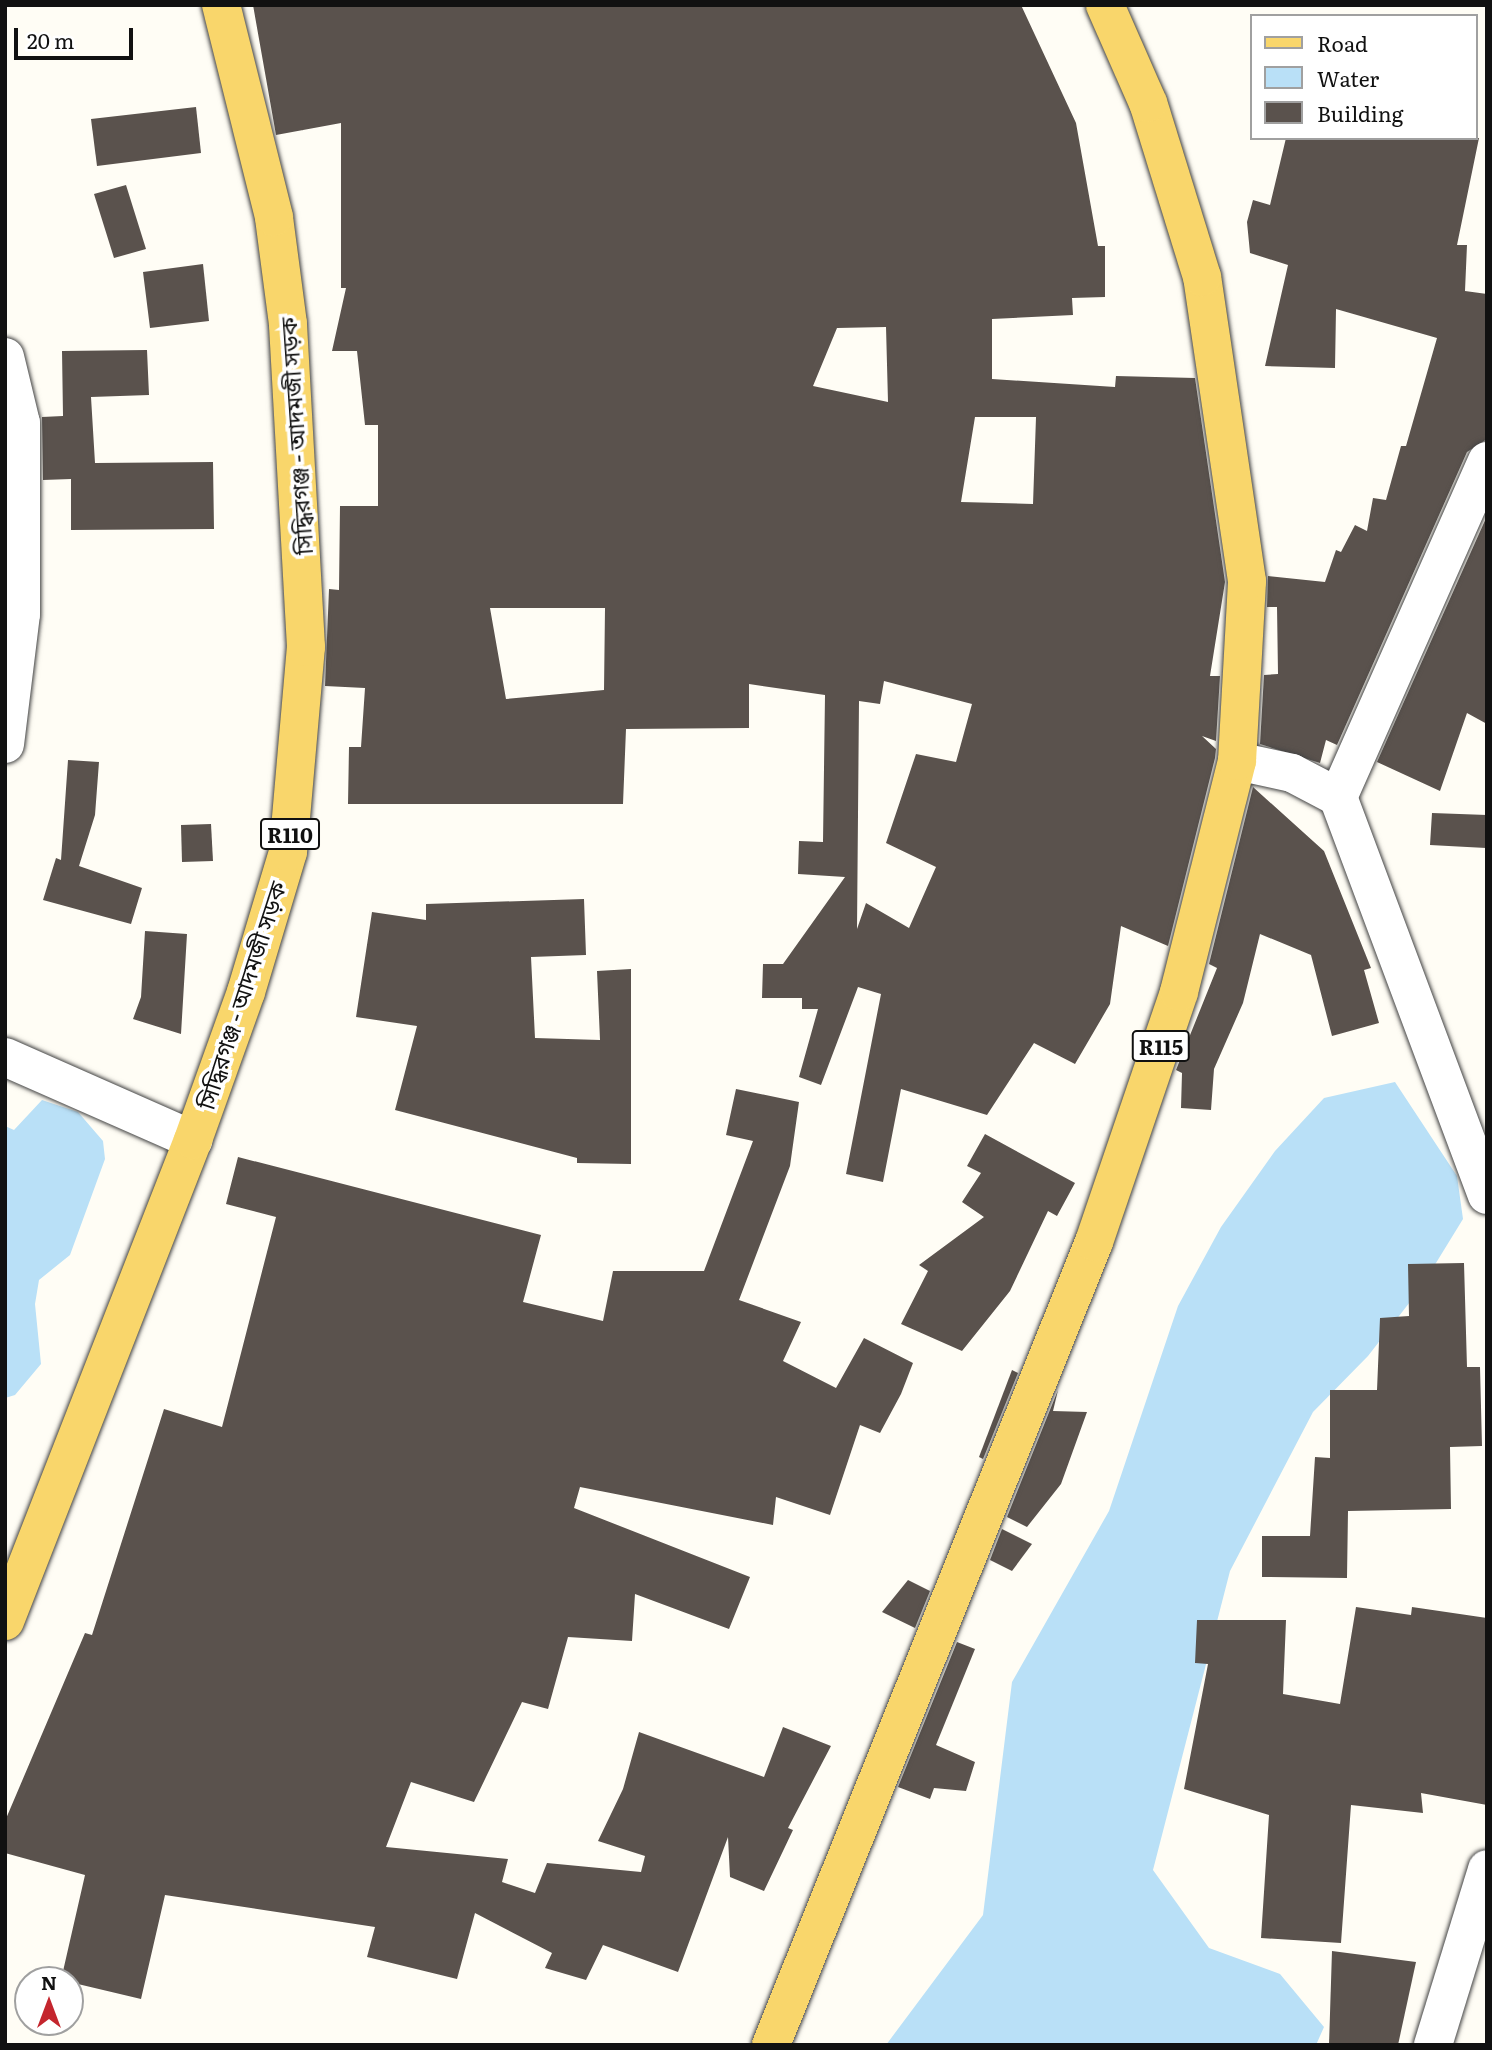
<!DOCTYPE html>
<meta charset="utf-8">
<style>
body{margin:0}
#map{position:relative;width:1492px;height:2050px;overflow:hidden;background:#fffdf5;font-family:Literata,"Noto Sans Bengali",serif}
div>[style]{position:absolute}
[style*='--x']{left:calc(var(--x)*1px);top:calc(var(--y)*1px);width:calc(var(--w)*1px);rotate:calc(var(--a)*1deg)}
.water>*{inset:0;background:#b9e0f7}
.building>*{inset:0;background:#5a524d}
.roads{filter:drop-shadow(0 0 2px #444) drop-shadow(0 0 2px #444)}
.minor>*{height:38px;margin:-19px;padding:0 19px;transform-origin:19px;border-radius:19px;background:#fff}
.primary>*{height:38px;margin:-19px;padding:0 19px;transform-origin:19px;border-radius:19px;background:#f9d66b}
span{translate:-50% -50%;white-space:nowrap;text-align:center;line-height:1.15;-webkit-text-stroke:7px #fff;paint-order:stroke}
.shield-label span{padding:2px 5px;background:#fff;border:2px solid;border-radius:5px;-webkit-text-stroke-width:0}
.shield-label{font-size:21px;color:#111;font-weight:700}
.street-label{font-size:23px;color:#111}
.frame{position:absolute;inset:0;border:7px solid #111;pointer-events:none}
.legend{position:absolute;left:1250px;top:14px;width:228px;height:126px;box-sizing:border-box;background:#fff;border:2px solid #a0a0a0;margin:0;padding:9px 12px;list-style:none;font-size:21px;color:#111}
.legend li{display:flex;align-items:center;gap:14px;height:35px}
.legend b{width:35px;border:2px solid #a0a0a0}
.north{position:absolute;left:14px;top:1966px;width:70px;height:70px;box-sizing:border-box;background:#fff;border:2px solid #a0a0a0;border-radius:50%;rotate:0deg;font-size:19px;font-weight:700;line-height:28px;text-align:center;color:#111}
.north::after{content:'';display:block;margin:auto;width:24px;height:32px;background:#c4262e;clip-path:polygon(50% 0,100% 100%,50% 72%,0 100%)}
.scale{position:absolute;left:14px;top:28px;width:119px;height:32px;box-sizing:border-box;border:4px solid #111;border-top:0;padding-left:9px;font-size:21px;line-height:24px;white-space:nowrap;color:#111;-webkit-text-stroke:5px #fff;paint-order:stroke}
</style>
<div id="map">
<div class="water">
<div style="clip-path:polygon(1395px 1082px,1457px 1176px,1463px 1219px,1420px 1289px,1368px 1356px,1313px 1412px,1230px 1571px,1153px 1870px,1209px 1948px,1280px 1974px,1324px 2027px,1316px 2045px,886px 2045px,983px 1915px,1012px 1682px,1109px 1511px,1178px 1306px,1221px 1227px,1275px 1151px,1324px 1098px)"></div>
<div style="clip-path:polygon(42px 1100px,78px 1112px,103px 1141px,105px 1159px,70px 1255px,39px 1280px,35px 1304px,41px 1364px,15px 1395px,5px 1398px,5px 1126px,14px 1130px)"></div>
</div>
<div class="building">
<div style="clip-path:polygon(evenodd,253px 5px,1021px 5px,1076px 123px,1098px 246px,1105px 246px,1105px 297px,1072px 298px,1073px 315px,992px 319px,992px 379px,1115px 387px,1116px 376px,1195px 378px,1225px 582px,1210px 676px,1220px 676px,1216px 741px,1202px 736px,1216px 749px,1215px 758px,1168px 946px,1121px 926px,1110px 1004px,1075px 1064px,1034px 1043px,987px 1115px,901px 1089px,883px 1182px,846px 1174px,881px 994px,858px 987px,821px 1085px,799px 1077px,818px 1009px,802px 1009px,802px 998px,762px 998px,763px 964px,783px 964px,845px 877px,798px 874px,799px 841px,823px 842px,825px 695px,749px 684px,749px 728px,626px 729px,623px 804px,348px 804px,349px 747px,361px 747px,365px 688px,325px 686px,329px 589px,339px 590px,340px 506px,378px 506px,378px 425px,365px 425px,357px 351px,332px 351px,346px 288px,341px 288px,341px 123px,276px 135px,253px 5px,886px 327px,888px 402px,813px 386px,837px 328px,886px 327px,253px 5px,975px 417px,1036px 417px,1033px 504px,961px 502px,975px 417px,253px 5px,490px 608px,605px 608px,604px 690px,506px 699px,490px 608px,253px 5px,884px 681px,972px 704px,956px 762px,916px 754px,886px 843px,936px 867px,909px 928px,866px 903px,857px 929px,859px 701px,880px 704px,884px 681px)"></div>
<div style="clip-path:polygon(196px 107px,201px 153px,97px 166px,91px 119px)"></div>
<div style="clip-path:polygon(1286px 138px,1479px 138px,1457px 245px,1467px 245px,1465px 291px,1487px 294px,1487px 439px,1467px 452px,1337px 745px,1326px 740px,1320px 763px,1260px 744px,1264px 675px,1278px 674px,1277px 607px,1267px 607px,1268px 576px,1325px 582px,1336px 550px,1341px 552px,1355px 525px,1367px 531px,1373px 498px,1386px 500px,1401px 446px,1406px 446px,1437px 338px,1336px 309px,1335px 368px,1265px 366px,1288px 265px,1250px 253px,1247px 222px,1253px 200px,1270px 205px)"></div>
<div style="clip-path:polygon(126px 185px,146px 249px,114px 258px,94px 194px)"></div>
<div style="clip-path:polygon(203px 264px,209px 321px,150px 328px,143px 272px)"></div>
<div style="clip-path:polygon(147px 350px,149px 395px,91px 397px,95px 463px,213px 462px,214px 529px,71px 530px,71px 479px,43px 480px,42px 417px,63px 416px,62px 351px)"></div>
<div style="clip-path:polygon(1487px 516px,1487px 724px,1467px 713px,1440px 791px,1377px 762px)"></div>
<div style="clip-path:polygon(68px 760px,99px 762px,95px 815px,79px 866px,142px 888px,131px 924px,43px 900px,56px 858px,61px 860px)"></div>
<div style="clip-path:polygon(1253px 787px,1324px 851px,1371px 968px,1364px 970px,1379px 1023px,1332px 1036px,1311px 955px,1260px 934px,1243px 1003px,1214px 1069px,1211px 1110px,1181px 1108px,1182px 1073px,1176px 1070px,1217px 968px,1209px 964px)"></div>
<div style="clip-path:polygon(1432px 813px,1487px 815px,1486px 848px,1430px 845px)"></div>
<div style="clip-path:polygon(211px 824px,213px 861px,182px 862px,181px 825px)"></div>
<div style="clip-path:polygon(584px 899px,586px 955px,531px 957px,535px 1038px,600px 1040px,597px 971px,631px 969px,631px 1164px,577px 1163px,577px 1158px,395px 1110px,417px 1026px,356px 1017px,372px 912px,426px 920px,426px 904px)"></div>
<div style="clip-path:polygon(145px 931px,187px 934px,181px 1034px,133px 1019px,141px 997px)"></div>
<div style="clip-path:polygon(736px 1089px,799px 1102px,790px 1166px,739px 1300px,801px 1322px,783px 1361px,836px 1388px,864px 1338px,913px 1363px,901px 1394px,880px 1433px,860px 1425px,830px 1515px,776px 1497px,773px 1525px,580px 1487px,574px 1508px,750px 1577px,729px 1629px,635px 1594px,632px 1641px,568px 1637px,548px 1709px,522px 1702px,474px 1802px,411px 1782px,386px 1847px,508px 1859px,502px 1882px,535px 1893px,547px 1863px,641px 1872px,645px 1856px,598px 1841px,623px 1789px,639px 1732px,764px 1777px,783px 1727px,831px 1746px,788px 1828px,793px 1830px,764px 1891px,730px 1877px,728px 1837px,678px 1972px,603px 1945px,586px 1980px,545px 1968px,552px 1953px,475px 1913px,457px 1979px,367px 1957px,375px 1927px,165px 1895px,141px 1999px,61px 1980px,85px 1875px,5px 1853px,5px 1821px,85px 1633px,92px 1635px,164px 1409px,222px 1427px,276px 1217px,226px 1204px,238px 1157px,541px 1235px,523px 1302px,603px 1321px,613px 1271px,704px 1271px,753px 1141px,726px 1135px)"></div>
<div style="clip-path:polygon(985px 1134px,1075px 1183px,1057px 1216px,1048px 1211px,1010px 1291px,962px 1351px,901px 1324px,928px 1271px,919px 1265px,984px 1217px,962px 1202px,981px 1173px,967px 1166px)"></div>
<div style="clip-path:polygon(1464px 1263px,1467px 1367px,1480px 1367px,1482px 1446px,1450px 1447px,1451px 1509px,1348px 1511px,1347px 1578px,1262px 1577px,1262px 1536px,1310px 1536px,1315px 1457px,1330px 1458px,1330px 1390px,1377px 1390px,1380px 1318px,1409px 1316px,1408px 1264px)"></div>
<div style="clip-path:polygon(1012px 1370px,1018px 1373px,983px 1459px,979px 1457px)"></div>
<div style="clip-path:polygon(1058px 1390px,1053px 1411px,1087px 1412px,1061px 1484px,1027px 1527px,1007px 1517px)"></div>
<div style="clip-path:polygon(1002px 1529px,1032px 1544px,1012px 1571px,990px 1560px)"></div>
<div style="clip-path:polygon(908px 1580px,930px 1591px,915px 1628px,882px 1612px)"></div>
<div style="clip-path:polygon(1356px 1607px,1411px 1615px,1412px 1607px,1487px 1618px,1487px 1805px,1421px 1793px,1423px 1813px,1351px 1805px,1341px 1943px,1261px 1938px,1269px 1815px,1184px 1789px,1208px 1664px,1195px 1663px,1197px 1620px,1286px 1620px,1283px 1694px,1340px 1704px)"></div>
<div style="clip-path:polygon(957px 1642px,975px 1649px,936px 1745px,975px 1762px,966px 1791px,934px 1788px,930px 1799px,898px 1787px)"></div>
<div style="clip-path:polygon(1332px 1951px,1416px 1962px,1398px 2045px,1329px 2045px)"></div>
</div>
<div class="roads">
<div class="minor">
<div style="--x:5;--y:357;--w:68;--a:76.4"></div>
<div style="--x:21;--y:423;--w:191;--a:90"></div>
<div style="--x:21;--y:614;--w:131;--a:97"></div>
<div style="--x:1487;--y:461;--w:368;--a:113.9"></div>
<div style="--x:1338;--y:797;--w:425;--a:69.5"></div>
<div style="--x:1237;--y:761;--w:56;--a:12.3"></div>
<div style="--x:1292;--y:773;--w:52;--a:27.6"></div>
<div style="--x:5;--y:1057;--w:206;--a:23.8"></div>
<div style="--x:1433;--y:2045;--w:184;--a:-72.9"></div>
</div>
<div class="primary">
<div style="--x:5;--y:1621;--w:516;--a:-68.65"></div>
<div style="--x:193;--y:1140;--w:157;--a:-70.3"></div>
<div style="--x:246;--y:992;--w:146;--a:-73.3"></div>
<div style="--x:288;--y:852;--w:206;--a:-85"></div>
<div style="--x:306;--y:647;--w:324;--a:-93.2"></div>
<div style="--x:288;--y:324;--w:108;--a:-97.5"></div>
<div style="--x:274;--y:217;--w:219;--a:-104"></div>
<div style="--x:771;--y:2045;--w:866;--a:-68.09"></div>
<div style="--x:1094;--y:1242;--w:264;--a:-71.2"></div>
<div style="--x:1179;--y:992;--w:238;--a:-75.9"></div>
<div style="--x:1237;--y:761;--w:180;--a:-86.8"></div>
<div style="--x:1247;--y:581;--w:307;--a:-98.4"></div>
<div style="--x:1202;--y:277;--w:182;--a:-107.2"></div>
<div style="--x:1148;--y:103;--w:107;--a:-113.7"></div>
</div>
</div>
<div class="shield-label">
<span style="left:290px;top:834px">R110</span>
<span style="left:1161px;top:1046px">R115</span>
</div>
<div class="street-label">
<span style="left:295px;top:436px;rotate:-94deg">সিদ্ধিরগঞ্জ - আদমজী সড়ক</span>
<span style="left:241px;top:995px;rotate:-72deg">সিদ্ধিরগঞ্জ - আদমজী সড়ক</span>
</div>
<div class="frame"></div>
<ul class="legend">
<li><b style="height:9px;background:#f9d66b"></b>Road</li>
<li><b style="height:19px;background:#b9e0f7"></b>Water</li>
<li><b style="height:19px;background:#5a524d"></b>Building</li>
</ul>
<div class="north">N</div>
<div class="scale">20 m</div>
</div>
